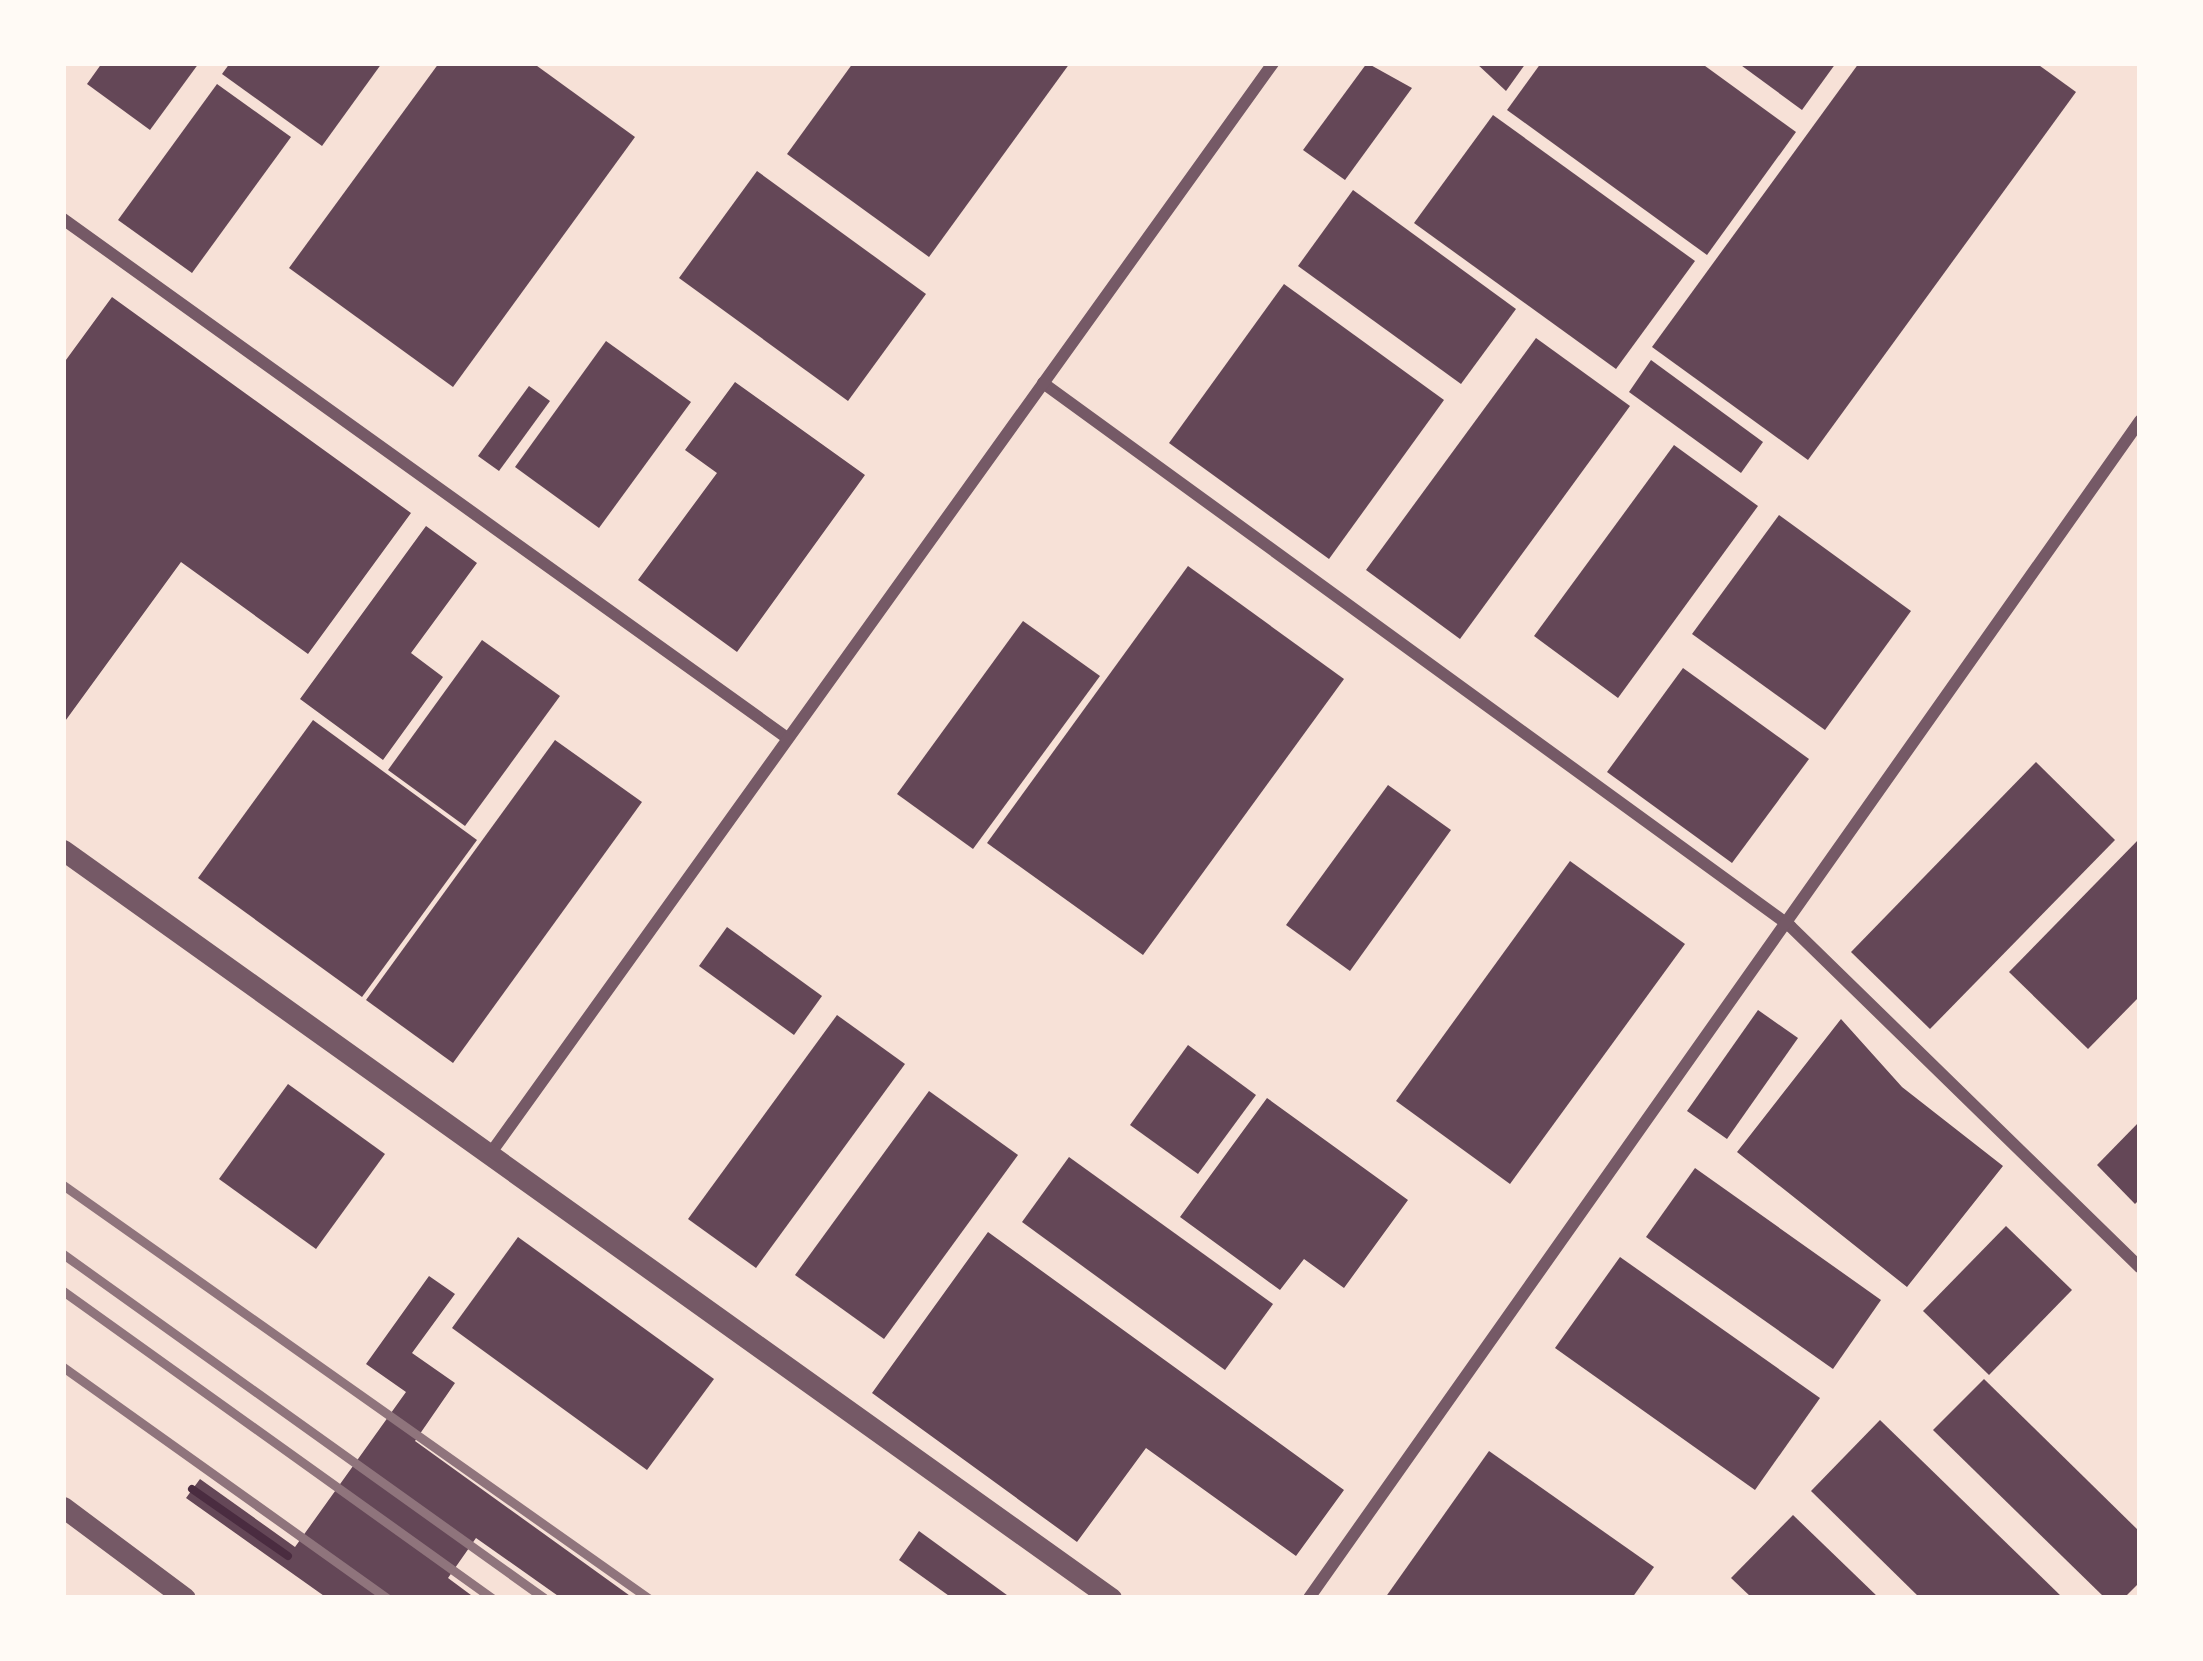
<!DOCTYPE html>
<style>
body{margin:0}
#map{position:relative;width:2203px;height:1661px;overflow:hidden;background:#f7e1d7;font-family:Lora,serif}
div>[style]{position:absolute}
[style*='--x']{left:calc(var(--x)*1px);top:calc(var(--y)*1px);width:calc(var(--w)*1px);rotate:calc(var(--a)*1deg)}
.building>*{inset:0;background:#644757}
.path>*{height:8px;margin:-4px;padding:0 4px;transform-origin:4px;border-radius:4px;background:#4a2c40}
.minor>*{height:12px;margin:-6px;padding:0 6px;transform-origin:6px;border-radius:6px;background:#755966}
.tertiary>*{height:21px;margin:-10.5px;padding:0 10.5px;transform-origin:10.5px;border-radius:10.5px;background:#755966}
.rail>*{height:9px;margin:-4.5px;padding:0 4.5px;transform-origin:4.5px;border-radius:4.5px;background:#8f747c}
span{translate:-50% -50%;white-space:nowrap;text-align:center;line-height:1.15;-webkit-text-stroke:9px #fffaf5;paint-order:stroke}
.frame{position:absolute;inset:0;border:66px solid #fffaf5;pointer-events:none}
</style>
<div id="map">
<div class="building">
<div style="clip-path:polygon(102px 63px,199px 63px,150px 130px,87px 84px)"></div>
<div style="clip-path:polygon(230px 63px,382px 63px,322px 146px,222px 74px)"></div>
<div style="clip-path:polygon(439px 63px,533px 63px,635px 137px,453px 387px,289px 268px)"></div>
<div style="clip-path:polygon(853px 63px,1070px 63px,929px 257px,787px 154px)"></div>
<div style="clip-path:polygon(1367px 63px,1412px 88px,1345px 180px,1303px 150px)"></div>
<div style="clip-path:polygon(1476px 63px,1526px 63px,1506px 91px)"></div>
<div style="clip-path:polygon(1541px 63px,1701px 63px,1796px 132px,1707px 255px,1507px 110px)"></div>
<div style="clip-path:polygon(1738px 63px,1836px 63px,1802px 110px)"></div>
<div style="clip-path:polygon(1859px 63px,2036px 63px,2076px 92px,1808px 460px,1652px 347px)"></div>
<div style="clip-path:polygon(217px 84px,291px 137px,192px 273px,118px 220px)"></div>
<div style="clip-path:polygon(1493px 115px,1695px 261px,1616px 369px,1414px 223px)"></div>
<div style="clip-path:polygon(757px 171px,926px 294px,848px 401px,679px 278px)"></div>
<div style="clip-path:polygon(1353px 190px,1516px 309px,1461px 384px,1298px 266px)"></div>
<div style="clip-path:polygon(1284px 284px,1444px 400px,1329px 559px,1169px 443px)"></div>
<div style="clip-path:polygon(112px 297px,411px 513px,308px 654px,181px 562px,63px 724px,63px 364px)"></div>
<div style="clip-path:polygon(1536px 338px,1630px 406px,1460px 639px,1366px 570px)"></div>
<div style="clip-path:polygon(606px 341px,691px 402px,599px 528px,515px 467px)"></div>
<div style="clip-path:polygon(1651px 360px,1763px 442px,1741px 473px,1629px 392px)"></div>
<div style="clip-path:polygon(735px 382px,865px 475px,737px 652px,638px 580px,717px 473px,685px 450px)"></div>
<div style="clip-path:polygon(529px 386px,550px 401px,499px 471px,478px 456px)"></div>
<div style="clip-path:polygon(1674px 445px,1758px 506px,1618px 698px,1534px 636px)"></div>
<div style="clip-path:polygon(1779px 515px,1911px 611px,1825px 730px,1692px 634px)"></div>
<div style="clip-path:polygon(426px 526px,477px 563px,411px 653px,443px 677px,383px 760px,300px 699px)"></div>
<div style="clip-path:polygon(1188px 566px,1344px 679px,1143px 955px,987px 843px)"></div>
<div style="clip-path:polygon(1023px 621px,1100px 676px,973px 849px,897px 794px)"></div>
<div style="clip-path:polygon(482px 640px,560px 696px,465px 826px,388px 770px)"></div>
<div style="clip-path:polygon(1683px 668px,1809px 759px,1732px 863px,1607px 772px)"></div>
<div style="clip-path:polygon(313px 720px,477px 840px,362px 997px,198px 878px)"></div>
<div style="clip-path:polygon(555px 740px,642px 802px,453px 1063px,366px 1000px)"></div>
<div style="clip-path:polygon(2036px 762px,2115px 840px,1930px 1029px,1851px 952px)"></div>
<div style="clip-path:polygon(1388px 785px,1451px 830px,1350px 971px,1286px 925px)"></div>
<div style="clip-path:polygon(2140px 838px,2140px 996px,2088px 1049px,2009px 972px)"></div>
<div style="clip-path:polygon(1570px 861px,1685px 944px,1510px 1184px,1396px 1101px)"></div>
<div style="clip-path:polygon(727px 927px,822px 996px,794px 1035px,699px 966px)"></div>
<div style="clip-path:polygon(1758px 1010px,1798px 1038px,1727px 1139px,1687px 1111px)"></div>
<div style="clip-path:polygon(837px 1015px,905px 1064px,756px 1268px,688px 1219px)"></div>
<div style="clip-path:polygon(1841px 1019px,1902px 1087px,2003px 1166px,1907px 1287px,1737px 1152px)"></div>
<div style="clip-path:polygon(1188px 1045px,1256px 1095px,1198px 1174px,1130px 1125px)"></div>
<div style="clip-path:polygon(288px 1084px,385px 1154px,316px 1249px,219px 1179px)"></div>
<div style="clip-path:polygon(929px 1091px,1018px 1155px,884px 1339px,795px 1275px)"></div>
<div style="clip-path:polygon(1267px 1098px,1408px 1200px,1344px 1288px,1304px 1259px,1280px 1290px,1180px 1217px)"></div>
<div style="clip-path:polygon(2140px 1121px,2140px 1199px,2135px 1204px,2097px 1165px)"></div>
<div style="clip-path:polygon(1069px 1157px,1273px 1304px,1225px 1370px,1022px 1222px)"></div>
<div style="clip-path:polygon(1695px 1168px,1881px 1300px,1833px 1369px,1646px 1237px)"></div>
<div style="clip-path:polygon(2006px 1226px,2072px 1290px,1989px 1375px,1923px 1311px)"></div>
<div style="clip-path:polygon(988px 1232px,1344px 1490px,1296px 1556px,1146px 1448px,1077px 1542px,872px 1393px)"></div>
<div style="clip-path:polygon(518px 1237px,714px 1379px,647px 1470px,452px 1328px)"></div>
<div style="clip-path:polygon(1620px 1257px,1820px 1398px,1755px 1490px,1555px 1348px)"></div>
<div style="clip-path:polygon(429px 1276px,455px 1294px,412px 1353px,455px 1383px,415px 1441px,633px 1598px,561px 1598px,476px 1538px,448px 1578px,475px 1598px,327px 1598px,186px 1498px,200px 1479px,295px 1547px,406px 1392px,366px 1364px)"></div>
<div style="clip-path:polygon(1984px 1379px,2140px 1532px,2140px 1582px,2124px 1598px,2105px 1598px,1933px 1430px)"></div>
<div style="clip-path:polygon(1880px 1420px,2063px 1598px,1920px 1598px,1811px 1491px)"></div>
<div style="clip-path:polygon(1489px 1451px,1654px 1567px,1632px 1598px,1385px 1598px)"></div>
<div style="clip-path:polygon(1793px 1515px,1879px 1598px,1752px 1598px,1731px 1578px)"></div>
<div style="clip-path:polygon(919px 1531px,1011px 1598px,952px 1598px,899px 1560px)"></div>
</div>
<div class="path">
<div style="--x:192;--y:1489;--w:117;--a:34.9"></div>
</div>
<div class="minor">
<div style="--x:63;--y:219;--w:889;--a:35.62"></div>
<div style="--x:1043;--y:383;--w:924;--a:36.01"></div>
<div style="--x:1790;--y:926;--w:489;--a:44.3"></div>
<div style="--x:490;--y:1154;--w:1343;--a:-54.33"></div>
<div style="--x:1309;--y:1598;--w:1441;--a:-54.78"></div>
</div>
<div class="tertiary">
<div style="--x:63;--y:850;--w:1288;--a:35.52"></div>
<div style="--x:63;--y:1507;--w:152;--a:36.7"></div>
</div>
<div class="rail">
<div style="--x:63;--y:1185;--w:716;--a:35.22"></div>
<div style="--x:63;--y:1254;--w:591;--a:35.57"></div>
<div style="--x:63;--y:1291;--w:528;--a:35.59"></div>
<div style="--x:63;--y:1367;--w:398;--a:35.5"></div>
</div>
<div class="frame"></div>
</div>
